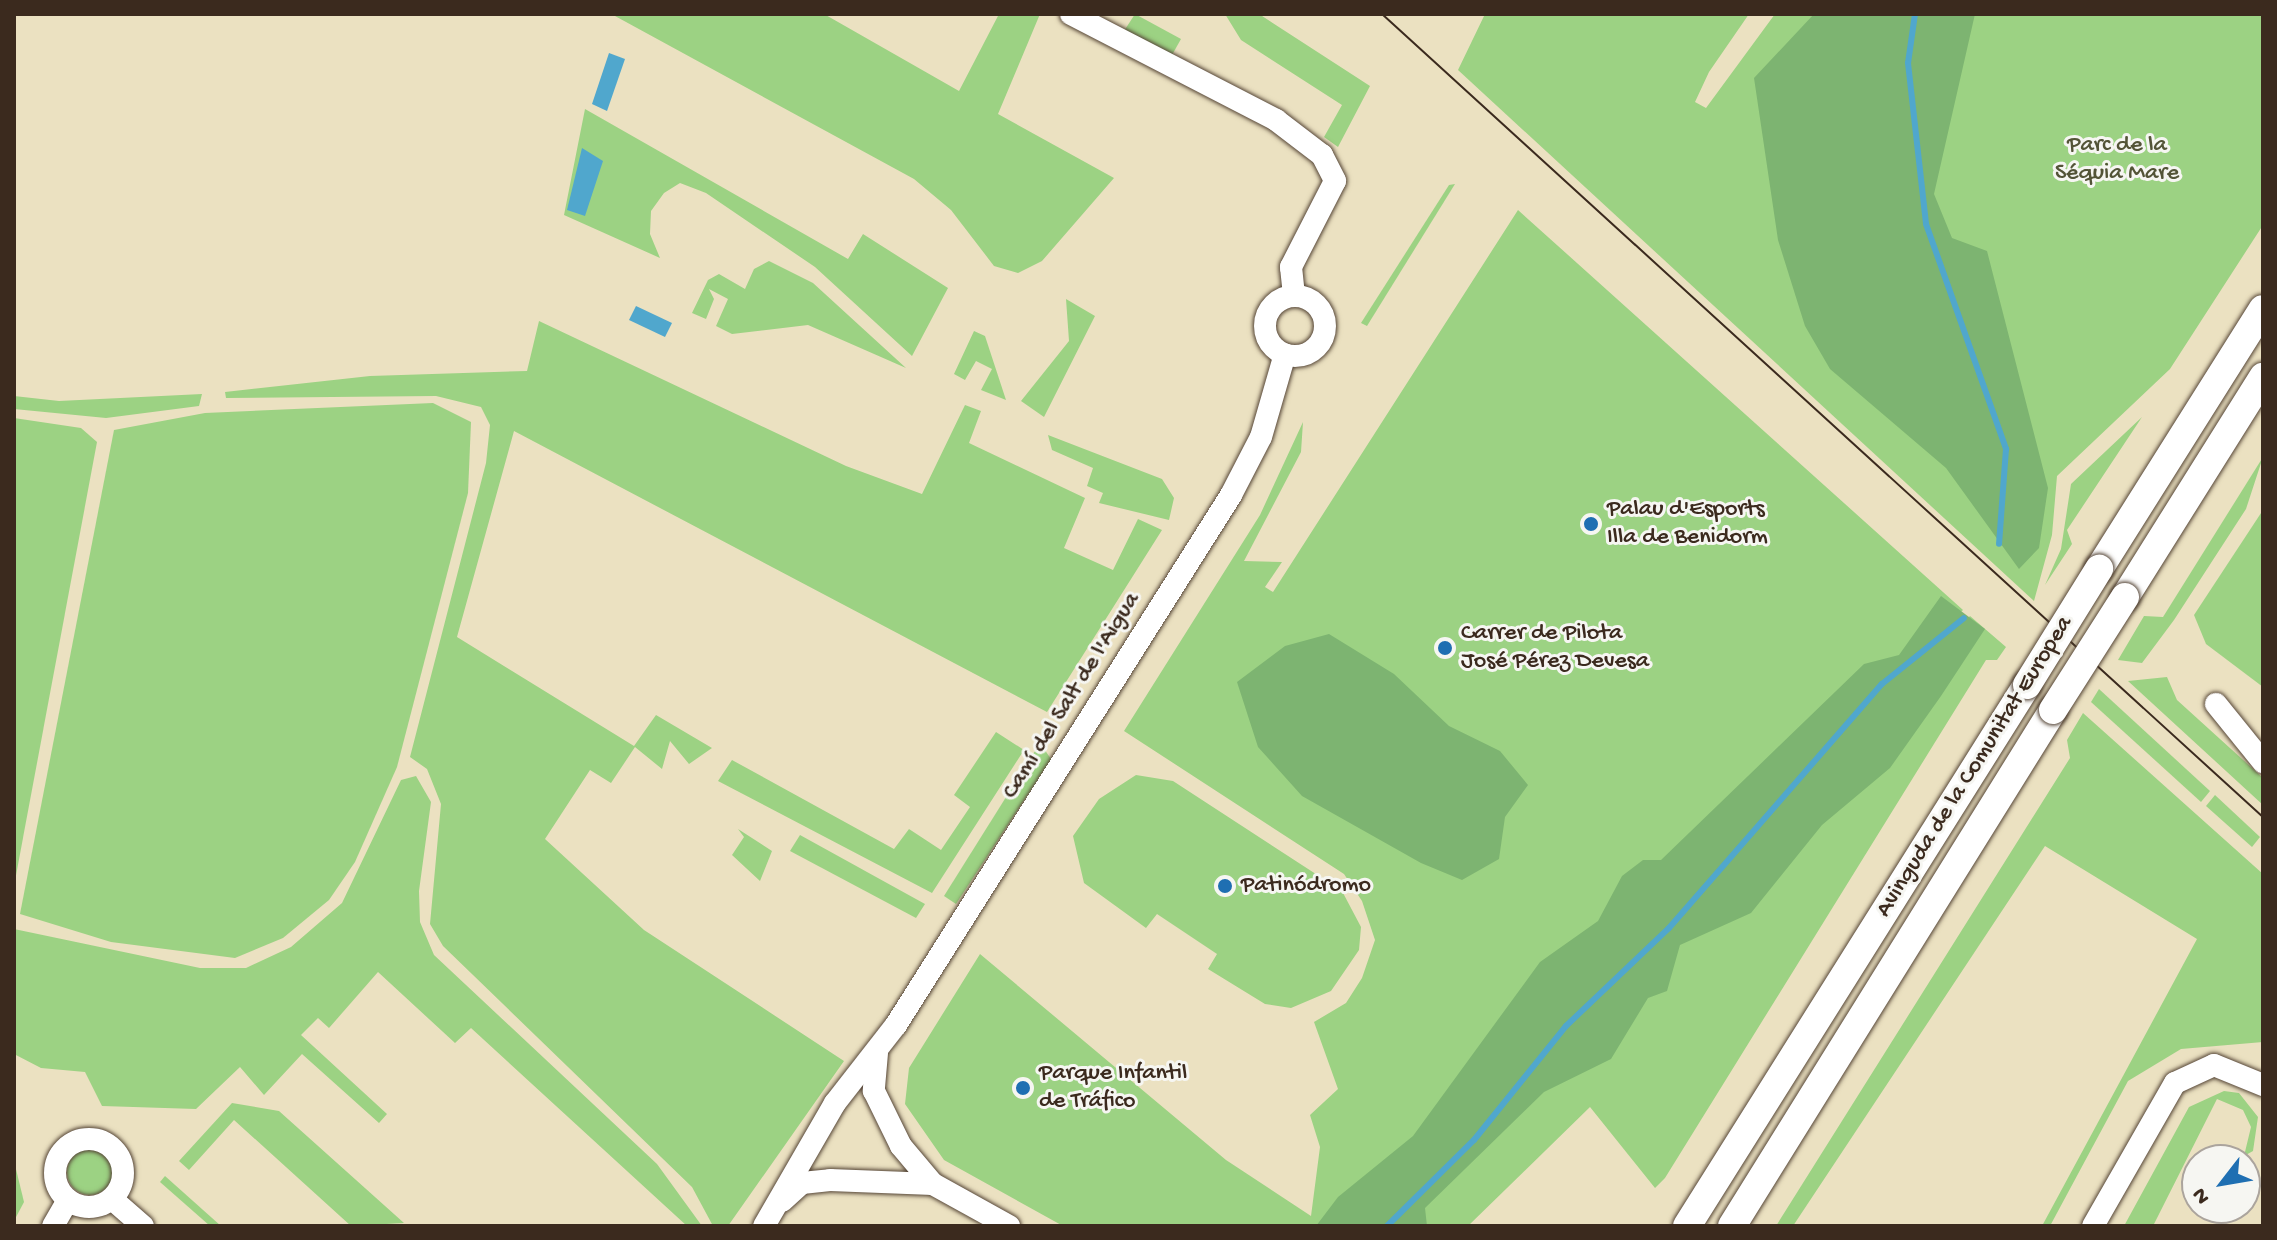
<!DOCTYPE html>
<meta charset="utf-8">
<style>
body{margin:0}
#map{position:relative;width:2277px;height:1240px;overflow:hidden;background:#ebe1c1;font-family:"Gochi Hand",sans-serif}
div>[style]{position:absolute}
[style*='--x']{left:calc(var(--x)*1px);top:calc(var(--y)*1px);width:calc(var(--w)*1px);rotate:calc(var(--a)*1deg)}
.green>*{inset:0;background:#9cd283}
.round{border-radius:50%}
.forest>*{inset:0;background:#7db471}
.water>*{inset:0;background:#50a7cd}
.stream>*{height:6px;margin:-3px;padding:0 3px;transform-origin:3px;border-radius:3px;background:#50a7cd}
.roads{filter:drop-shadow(0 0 2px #554536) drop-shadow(0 0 2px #554536)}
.minor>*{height:22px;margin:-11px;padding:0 11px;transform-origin:11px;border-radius:11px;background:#fff}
.minor>.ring{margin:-11px;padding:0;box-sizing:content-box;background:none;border:22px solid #fff;border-radius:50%}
.major>*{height:28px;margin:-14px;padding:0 14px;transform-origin:14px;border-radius:14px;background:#fff}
.tram>*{height:2px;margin:-1px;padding:0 1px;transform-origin:1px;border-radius:1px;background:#3b2a1e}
.bridges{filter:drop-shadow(0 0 2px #554536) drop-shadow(0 0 2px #554536)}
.major-bridge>*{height:28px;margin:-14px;padding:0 14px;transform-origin:14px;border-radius:14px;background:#fff}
.dots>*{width:22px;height:22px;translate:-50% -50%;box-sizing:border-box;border:4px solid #f6f6f2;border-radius:50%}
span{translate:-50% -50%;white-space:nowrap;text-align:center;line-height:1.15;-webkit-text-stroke:6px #f6f6f2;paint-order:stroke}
.park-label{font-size:24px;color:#535437}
.poi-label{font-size:24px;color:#3b2a1e}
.left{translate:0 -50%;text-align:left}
.street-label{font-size:24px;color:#3b2a1e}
.frame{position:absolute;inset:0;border:16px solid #3b2a1e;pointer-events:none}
.north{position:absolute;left:2181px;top:1144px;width:80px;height:80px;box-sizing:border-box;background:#f6f6f2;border:2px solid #aba49d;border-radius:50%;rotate:239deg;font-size:22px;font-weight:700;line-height:32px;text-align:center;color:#3b2a1e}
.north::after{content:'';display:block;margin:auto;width:28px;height:36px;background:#1f6fb2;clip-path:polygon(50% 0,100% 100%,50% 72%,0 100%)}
</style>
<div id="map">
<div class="green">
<div style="clip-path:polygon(824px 14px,959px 91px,999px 14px,1040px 14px,998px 114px,1114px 178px,1042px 261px,1018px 273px,994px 266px,951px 210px,914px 179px,615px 16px)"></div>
<div style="clip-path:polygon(1135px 14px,1181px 39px,1172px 55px,1124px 31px)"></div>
<div style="clip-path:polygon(1225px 14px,1259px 14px,1370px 86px,1338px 147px,1324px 137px,1342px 105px,1241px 40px)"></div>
<div style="clip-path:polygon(1485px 14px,1749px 14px,1709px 72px,1695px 102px,1706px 108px,1775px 14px,2263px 14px,2263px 225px,2170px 369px,2057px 476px,2052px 535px,2034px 601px,1458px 70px)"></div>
<div style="clip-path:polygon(585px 109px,848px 259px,863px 234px,948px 288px,912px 356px,815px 267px,706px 193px,680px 183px,664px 193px,651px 211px,650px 234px,660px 258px,564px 215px)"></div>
<div style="clip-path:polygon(1455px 184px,1367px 326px,1361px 323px,1449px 185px)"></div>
<div style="clip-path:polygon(1518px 210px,1963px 610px,1326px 1226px,1063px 1226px,944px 1160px,905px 1104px,909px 1068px,980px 954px,1226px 1160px,1311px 1216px,1320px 1147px,1310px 1115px,1338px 1089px,1314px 1022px,1346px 1003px,1362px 978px,1375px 940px,1362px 901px,1344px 874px,1124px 731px,1260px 515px,1303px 422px,1301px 452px,1244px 561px,1282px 562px,1265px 587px,1273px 592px)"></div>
<div style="clip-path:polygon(769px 261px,813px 283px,906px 368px,808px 325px,732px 334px,716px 326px,728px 299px,709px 289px,714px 299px,706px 319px,692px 313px,708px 280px,719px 274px,745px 289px,754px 269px)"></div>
<div style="clip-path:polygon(1066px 299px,1095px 316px,1044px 417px,1021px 401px,1069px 341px)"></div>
<div style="clip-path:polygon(539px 321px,846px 466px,922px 494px,965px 405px,981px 411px,969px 443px,1085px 498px,1064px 548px,1113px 570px,1138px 519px,1162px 530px,1047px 712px,514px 431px,457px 637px,634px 746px,656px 715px,712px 748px,689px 764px,670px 741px,662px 769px,635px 747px,611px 783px,590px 770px,545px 839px,644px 930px,844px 1061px,728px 1226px,713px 1226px,692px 1187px,443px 946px,430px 924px,441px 804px,427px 769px,410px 757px,486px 463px,490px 425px,481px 407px,436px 396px,226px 398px,225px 392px,370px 376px,527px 371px)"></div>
<div style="clip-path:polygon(974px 331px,985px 336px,1006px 400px,981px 390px,992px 369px,976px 361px,965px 380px,954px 374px)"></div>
<div style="clip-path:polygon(202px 394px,199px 406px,106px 418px,14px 409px,14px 396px,59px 401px)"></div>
<div style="clip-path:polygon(433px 403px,471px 422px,468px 493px,397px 767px,355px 862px,329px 900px,283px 938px,235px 958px,111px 942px,20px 914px,114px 430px,205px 413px)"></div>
<div style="clip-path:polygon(2142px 417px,2067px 530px,2072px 544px,2045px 585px,2061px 549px,2071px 484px)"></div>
<div style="clip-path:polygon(14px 418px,81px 428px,97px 442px,14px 886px)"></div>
<div style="clip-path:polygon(1048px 435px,1162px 479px,1174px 498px,1169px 520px,1099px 503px,1103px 493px,1087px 486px,1093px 468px,1052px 450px)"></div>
<div style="clip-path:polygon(2263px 457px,2246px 509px,2174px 620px,2142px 663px,2118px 660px,2144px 616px,2163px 617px)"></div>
<div style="clip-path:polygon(2263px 510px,2263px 687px,2206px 644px,2194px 615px)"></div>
<div style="clip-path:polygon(1970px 616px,2006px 647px,1997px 660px,1986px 660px,1665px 1178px,1655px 1188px,1590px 1107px,1468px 1226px,1418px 1226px,1418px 1208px)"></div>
<div style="clip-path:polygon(2167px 677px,2177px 700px,2263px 778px,2263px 805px,2128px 681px)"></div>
<div style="clip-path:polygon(2099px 689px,2210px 791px,2201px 802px,2091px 702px)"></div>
<div style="clip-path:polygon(2083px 713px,2263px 874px,2263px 1042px,2181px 1049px,2128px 1081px,2050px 1226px,2042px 1226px,2197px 939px,2045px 846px,1793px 1226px,1776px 1226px,2070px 758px,2067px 740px)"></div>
<div style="clip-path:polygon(996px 732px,1024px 750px,932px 893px,718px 781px,732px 760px,894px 849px,909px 829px,941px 850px,970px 807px,954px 795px)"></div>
<div style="clip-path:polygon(1040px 743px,1051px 759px,956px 904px,944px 896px)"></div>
<div style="clip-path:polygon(1136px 775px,1173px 781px,1342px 891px,1361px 927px,1359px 950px,1331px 991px,1291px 1008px,1265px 1004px,1208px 969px,1217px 954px,1157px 914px,1146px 928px,1084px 883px,1073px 836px,1099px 799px)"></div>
<div style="clip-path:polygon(416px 776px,431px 802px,419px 891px,420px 922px,434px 955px,657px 1164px,702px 1226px,687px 1226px,471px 1028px,455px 1043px,378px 972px,329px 1028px,318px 1018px,301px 1035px,387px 1114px,379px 1123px,302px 1054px,264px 1095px,240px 1067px,196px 1109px,102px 1106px,85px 1072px,41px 1068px,14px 1054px,14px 929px,200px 968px,246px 968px,291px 947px,342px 903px,401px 780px)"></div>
<div style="clip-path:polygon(2215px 795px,2260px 837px,2252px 847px,2206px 806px)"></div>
<div style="clip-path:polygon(738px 829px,772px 851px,760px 881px,732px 855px,744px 837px)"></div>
<div style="clip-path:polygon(800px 835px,925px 904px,916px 918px,790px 851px)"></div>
<div style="clip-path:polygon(2224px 1091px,2239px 1093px,2258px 1117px,2253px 1151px,2244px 1156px,2251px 1127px,2243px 1110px,2217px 1099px,2153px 1226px,2124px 1226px,2189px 1107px)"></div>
<div style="clip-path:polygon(232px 1103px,279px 1111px,404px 1223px,351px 1226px,234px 1120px,189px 1170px,179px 1161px)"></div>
<div class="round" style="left:67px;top:1149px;width:46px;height:46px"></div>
<div style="clip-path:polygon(14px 1161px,24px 1202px,15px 1219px,14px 1216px)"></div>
<div style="clip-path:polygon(165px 1176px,221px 1226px,210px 1226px,160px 1182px)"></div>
</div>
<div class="forest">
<div style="clip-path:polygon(1814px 14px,1975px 14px,1934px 194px,1952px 238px,1987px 251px,2048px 488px,2039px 548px,2019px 569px,1946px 468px,1830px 369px,1805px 326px,1778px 240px,1754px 78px)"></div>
<div style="clip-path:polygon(1941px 596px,1985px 629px,1941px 696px,1890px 768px,1822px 825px,1751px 913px,1680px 945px,1667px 991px,1648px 998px,1611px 1059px,1544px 1092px,1425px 1208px,1427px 1226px,1316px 1226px,1338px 1197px,1413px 1136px,1540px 962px,1598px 921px,1622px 876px,1643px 860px,1661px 860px,1864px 664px,1899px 655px)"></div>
<div style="clip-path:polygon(1329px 634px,1394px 674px,1449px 726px,1500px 751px,1528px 785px,1505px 817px,1499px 859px,1462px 880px,1421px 863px,1302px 796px,1258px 747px,1237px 682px,1285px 646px)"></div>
</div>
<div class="water">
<div style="clip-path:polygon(609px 53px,625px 59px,607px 111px,592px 104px)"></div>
<div style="clip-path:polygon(582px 148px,603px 161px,585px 216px,567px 210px)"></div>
<div style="clip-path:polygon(636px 306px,672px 323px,665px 337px,629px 320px)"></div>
</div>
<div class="stream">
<div style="--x:1915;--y:14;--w:49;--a:98.1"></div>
<div style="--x:1908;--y:63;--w:162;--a:83.6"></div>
<div style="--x:1926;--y:224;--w:239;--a:70.4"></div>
<div style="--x:2006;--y:449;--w:95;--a:94.2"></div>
<div style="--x:1387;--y:1226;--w:122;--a:-44.7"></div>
<div style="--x:1474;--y:1140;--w:146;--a:-51.1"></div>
<div style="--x:1566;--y:1026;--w:142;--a:-43.6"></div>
<div style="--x:1669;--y:928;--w:324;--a:-48.9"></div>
<div style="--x:1882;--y:684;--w:105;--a:-38.8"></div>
</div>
<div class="roads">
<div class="minor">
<div style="--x:1071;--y:14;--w:231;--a:27.3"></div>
<div style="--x:1276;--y:120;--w:58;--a:37.3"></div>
<div style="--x:1322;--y:155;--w:29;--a:63"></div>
<div style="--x:1335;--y:181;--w:97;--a:117.1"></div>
<div style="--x:1291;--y:267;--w:28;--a:84"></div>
<div class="ring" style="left:1265px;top:296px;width:38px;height:38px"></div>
<div style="--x:2216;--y:704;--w:75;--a:51"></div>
<div style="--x:877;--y:1053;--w:38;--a:95"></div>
<div style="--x:874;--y:1091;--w:61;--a:63.9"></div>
<div style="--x:901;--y:1146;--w:50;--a:49.9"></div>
<div style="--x:933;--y:1184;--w:87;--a:28.9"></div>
<div class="ring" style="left:55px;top:1139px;width:46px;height:46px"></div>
<div style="--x:112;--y:1199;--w:41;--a:41.1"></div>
<div style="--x:782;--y:1201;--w:27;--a:-42"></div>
<div style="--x:802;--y:1183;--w:28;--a:-6"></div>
<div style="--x:830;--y:1180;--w:103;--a:2.2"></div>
<div style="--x:53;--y:1226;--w:30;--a:-60"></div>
<div style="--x:764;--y:1226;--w:142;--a:-60"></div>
<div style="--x:835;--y:1103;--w:99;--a:-52"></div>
<div style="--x:896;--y:1025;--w:627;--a:-57.7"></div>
<div style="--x:1231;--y:495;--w:65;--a:-62.7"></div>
<div style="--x:1261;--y:437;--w:86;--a:-73.9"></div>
<div style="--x:2093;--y:1226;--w:165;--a:-60.2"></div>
<div style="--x:2175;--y:1083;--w:43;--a:-24.8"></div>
<div style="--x:2214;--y:1065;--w:53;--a:22.2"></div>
</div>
<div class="major">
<div style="--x:2099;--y:569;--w:307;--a:-57.8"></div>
<div style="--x:2125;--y:597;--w:260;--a:-57.9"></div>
<div style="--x:1687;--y:1226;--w:639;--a:-57.85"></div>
<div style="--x:1732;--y:1226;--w:608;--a:-58.11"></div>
</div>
</div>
<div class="tram">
<div style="--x:1382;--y:14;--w:1192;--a:42.35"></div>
</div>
<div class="bridges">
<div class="major-bridge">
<div style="--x:2027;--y:685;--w:137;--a:-58.2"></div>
<div style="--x:2053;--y:710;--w:134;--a:-57.5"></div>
</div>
</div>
<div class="dots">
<div style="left:1591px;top:524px;background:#1f6fb2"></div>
<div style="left:1445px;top:648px;background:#1f6fb2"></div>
<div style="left:1225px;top:886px;background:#1f6fb2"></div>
<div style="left:1023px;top:1088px;background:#1f6fb2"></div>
</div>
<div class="park-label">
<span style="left:2117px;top:160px">Parc de la<br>Séquia Mare</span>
</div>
<div class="poi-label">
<span class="left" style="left:1607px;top:524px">Palau d'Esports<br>Illa de Benidorm</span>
<span class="left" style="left:1461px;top:648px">Carrer de Pilota<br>José Pérez Devesa</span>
<span class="left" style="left:1241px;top:886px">Patinódromo</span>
<span class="left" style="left:1039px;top:1088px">Parque Infantil<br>de Tráfico</span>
</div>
<div class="street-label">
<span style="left:1072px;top:696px;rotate:-58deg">Camí del Salt de l'Aigua</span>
<span style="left:1975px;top:767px;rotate:-58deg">Avinguda de la Comunitat Europea</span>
</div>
<div class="frame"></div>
<div class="north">N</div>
</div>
